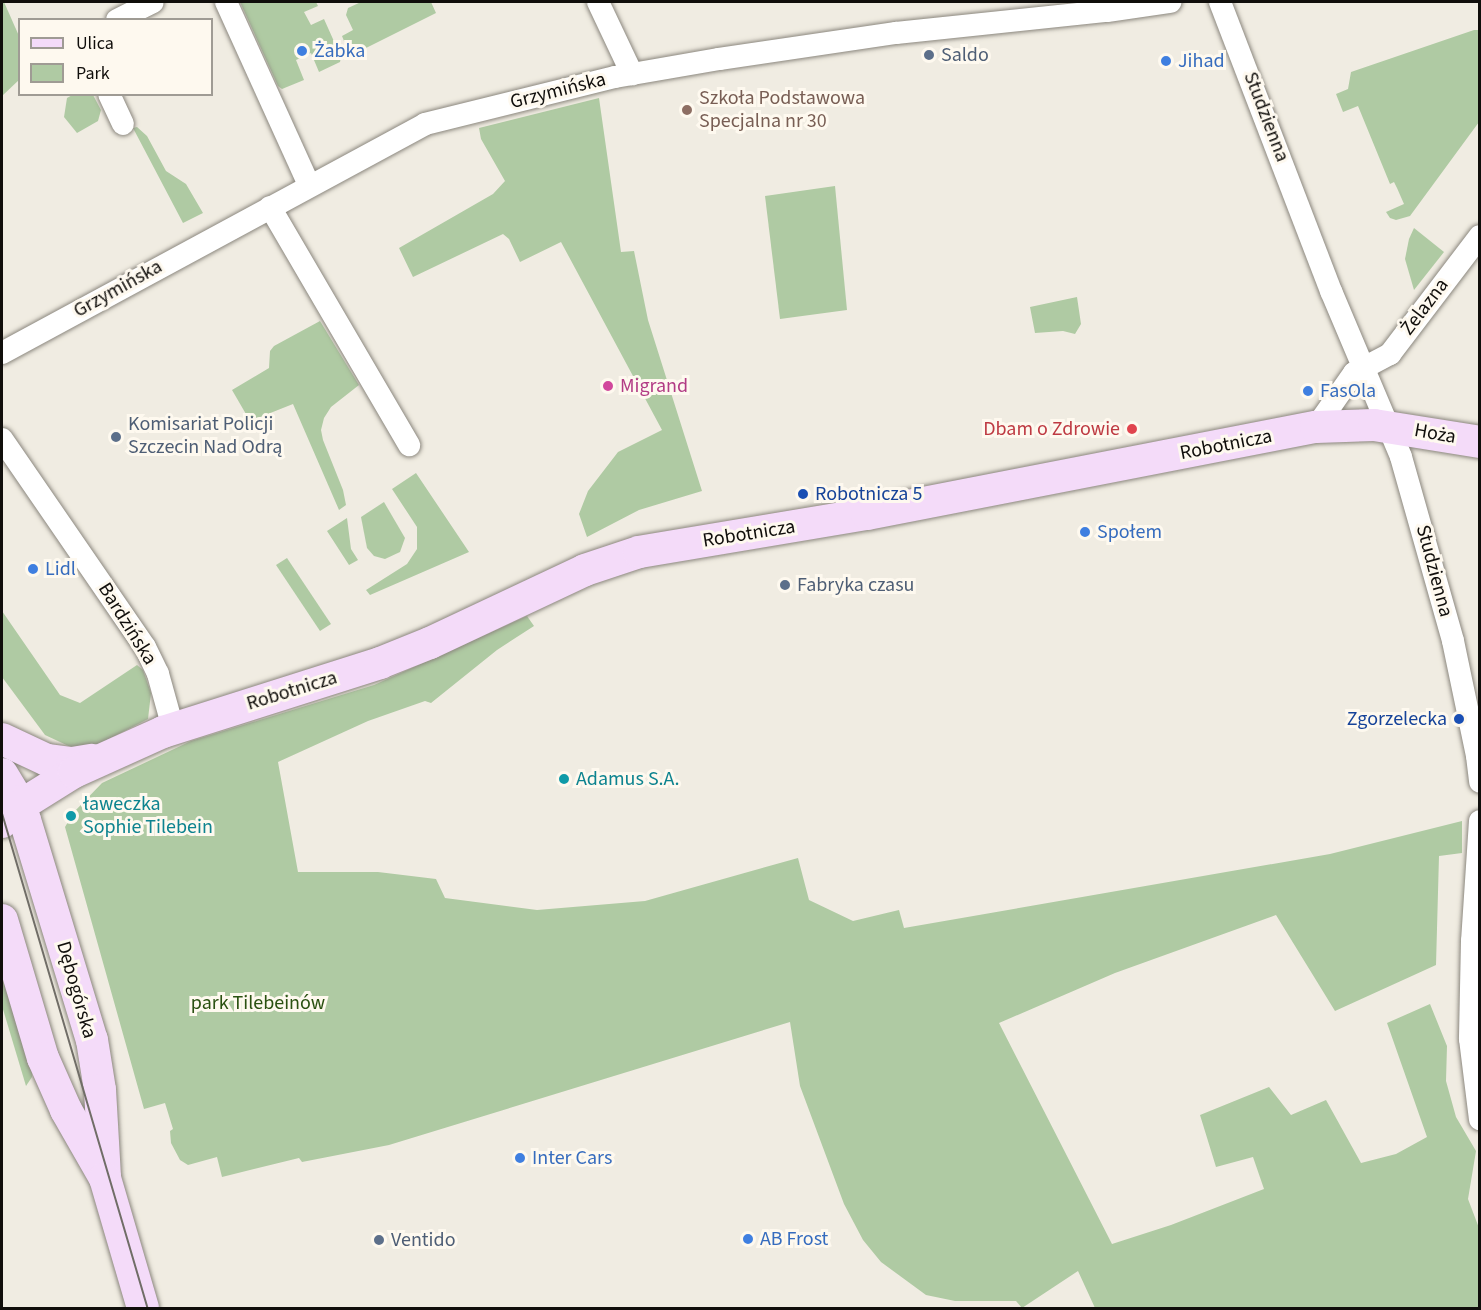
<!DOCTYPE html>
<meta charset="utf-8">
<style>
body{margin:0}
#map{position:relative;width:1481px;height:1310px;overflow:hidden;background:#f0ece2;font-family:"Source Sans 3",sans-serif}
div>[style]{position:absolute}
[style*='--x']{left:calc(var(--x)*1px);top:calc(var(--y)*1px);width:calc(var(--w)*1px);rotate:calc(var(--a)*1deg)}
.green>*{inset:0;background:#afcaa3}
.roads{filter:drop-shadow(0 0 2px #8b877e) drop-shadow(0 0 2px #8b877e)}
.street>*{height:22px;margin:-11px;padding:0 11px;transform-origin:11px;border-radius:11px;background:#fff}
.secondary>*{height:32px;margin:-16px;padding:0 16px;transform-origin:16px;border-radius:16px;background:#f4dbf9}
.tram>*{height:1.5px;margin:-0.75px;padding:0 0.75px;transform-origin:0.75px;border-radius:0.75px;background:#706d67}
.dots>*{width:16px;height:16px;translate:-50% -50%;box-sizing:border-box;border:3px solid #fef9ef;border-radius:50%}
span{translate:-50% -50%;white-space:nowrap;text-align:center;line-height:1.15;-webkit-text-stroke:6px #fef9ef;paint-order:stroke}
.shop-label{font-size:20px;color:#366cbe}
.left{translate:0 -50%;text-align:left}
.service-label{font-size:20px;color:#4e5e75}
.street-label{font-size:20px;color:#100e0b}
.education-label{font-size:20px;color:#785e54}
.hotel-label{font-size:20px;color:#b23c85}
.health-label{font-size:20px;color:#be3a42}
.right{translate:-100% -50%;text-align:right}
.transit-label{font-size:20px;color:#164399}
.culture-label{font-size:20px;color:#0d838f}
.park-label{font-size:20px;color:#2a5111}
.frame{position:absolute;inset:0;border:3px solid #100e0b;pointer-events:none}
.legend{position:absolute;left:18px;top:18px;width:195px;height:78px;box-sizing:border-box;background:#fef9ef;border:2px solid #9f9b94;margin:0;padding:8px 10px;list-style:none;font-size:18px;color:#100e0b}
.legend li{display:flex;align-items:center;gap:12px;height:30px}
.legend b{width:30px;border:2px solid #9f9b94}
</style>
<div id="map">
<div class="green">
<div style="clip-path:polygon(2px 2px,4px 2px,19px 36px,20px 79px,2px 96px)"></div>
<div style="clip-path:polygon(240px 2px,316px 2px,318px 6px,304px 12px,311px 25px,324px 19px,341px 57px,340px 62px,319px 72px,311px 53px,296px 60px,304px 80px,282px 89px,278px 86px)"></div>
<div style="clip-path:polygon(361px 2px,431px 2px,436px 13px,350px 56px,342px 36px,353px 30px,346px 15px,348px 8px)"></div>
<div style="clip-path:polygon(1474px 30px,1479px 30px,1479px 122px,1410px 216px,1396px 220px,1390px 218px,1386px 212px,1404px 204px,1397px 188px,1394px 182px,1390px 184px,1358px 106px,1343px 112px,1336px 94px,1348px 89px,1351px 72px)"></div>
<div style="clip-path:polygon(74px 94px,93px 95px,101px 110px,98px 121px,77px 133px,64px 117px,67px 98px)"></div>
<div style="clip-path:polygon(599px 98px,621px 252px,634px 251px,648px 320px,702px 491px,639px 510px,587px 537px,579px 514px,588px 491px,618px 452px,662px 430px,561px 242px,520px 262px,509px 239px,503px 234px,413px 277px,399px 248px,493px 194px,505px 181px,481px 139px,479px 128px)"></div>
<div style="clip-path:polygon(137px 127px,147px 136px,166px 171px,186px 184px,203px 213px,183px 223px,133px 128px)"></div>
<div style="clip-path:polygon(835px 186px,847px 310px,780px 319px,765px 196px)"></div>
<div style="clip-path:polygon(1414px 228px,1444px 252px,1414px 290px,1405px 259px,1409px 239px)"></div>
<div style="clip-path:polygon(1077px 297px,1081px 324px,1075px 334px,1063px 331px,1035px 333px,1030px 307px)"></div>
<div style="clip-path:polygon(320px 321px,359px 385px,331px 407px,324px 418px,321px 430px,323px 440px,343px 490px,346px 505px,339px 510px,293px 404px,250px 421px,232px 390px,269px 368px,270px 351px,274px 346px)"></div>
<div style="clip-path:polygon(416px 473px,469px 552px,370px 595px,366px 590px,407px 564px,417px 549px,417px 527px,392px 489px)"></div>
<div style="clip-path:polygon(384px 502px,405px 538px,400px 552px,385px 559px,374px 556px,367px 548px,361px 517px)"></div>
<div style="clip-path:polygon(347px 518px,351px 549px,358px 560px,349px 565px,327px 531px)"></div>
<div style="clip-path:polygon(287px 558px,331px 624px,320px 631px,276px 565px)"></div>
<div style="clip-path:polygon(2px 611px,60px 695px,80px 703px,137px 665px,143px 670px,151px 693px,148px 719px,97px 745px,75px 749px,45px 735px,2px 677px)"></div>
<div style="clip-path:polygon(527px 616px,534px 626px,497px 650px,431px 703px,425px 701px,368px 721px,278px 762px,298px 872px,378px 872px,436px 879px,445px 898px,537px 910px,645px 901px,798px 858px,809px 900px,853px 921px,899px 910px,904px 928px,1330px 854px,1462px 821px,1462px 853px,1439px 856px,1436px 965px,1335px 1011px,1276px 915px,1115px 973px,999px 1023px,1112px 1244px,1171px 1225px,1264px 1189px,1253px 1157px,1216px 1167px,1200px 1115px,1269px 1087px,1291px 1115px,1326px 1100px,1361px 1163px,1396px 1154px,1427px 1137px,1387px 1023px,1430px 1004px,1447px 1046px,1446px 1081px,1456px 1117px,1476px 1151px,1468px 1199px,1479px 1228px,1479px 1308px,1095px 1308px,1078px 1271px,1022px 1308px,1016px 1301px,955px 1301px,926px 1295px,881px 1262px,863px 1240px,844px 1204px,800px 1086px,790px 1022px,389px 1145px,302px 1162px,299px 1158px,222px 1177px,217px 1157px,188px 1165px,180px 1160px,171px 1143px,170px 1131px,173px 1129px,165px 1103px,144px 1109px,65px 827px,74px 812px,102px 783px,191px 741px,374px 685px)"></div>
<div style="clip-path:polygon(2px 956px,32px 1062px,32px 1077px,26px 1086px,2px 1006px)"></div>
</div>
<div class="roads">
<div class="street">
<div style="--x:226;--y:2;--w:201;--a:65.6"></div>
<div style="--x:598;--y:2;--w:80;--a:64.7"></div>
<div style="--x:1220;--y:2;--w:310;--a:69"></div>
<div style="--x:1331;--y:291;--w:180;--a:67.1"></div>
<div style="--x:1401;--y:457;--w:191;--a:74.2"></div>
<div style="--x:1453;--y:641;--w:117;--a:78.2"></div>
<div style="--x:1477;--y:756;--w:26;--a:83"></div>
<div style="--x:117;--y:20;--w:40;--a:-26.6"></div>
<div style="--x:109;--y:94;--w:33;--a:65"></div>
<div style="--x:270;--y:207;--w:276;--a:59.7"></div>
<div style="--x:2;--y:353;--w:481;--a:-28.4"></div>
<div style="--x:425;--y:124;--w:196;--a:-13.9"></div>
<div style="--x:615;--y:77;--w:106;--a:-9.8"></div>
<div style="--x:719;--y:59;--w:179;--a:-8.4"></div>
<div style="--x:896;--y:33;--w:212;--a:-6"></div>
<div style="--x:1107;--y:11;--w:64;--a:-8.1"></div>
<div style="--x:1316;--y:427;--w:66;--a:-54.9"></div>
<div style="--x:1354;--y:373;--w:41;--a:-27.8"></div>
<div style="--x:1390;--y:354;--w:148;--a:-52.7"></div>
<div style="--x:2;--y:439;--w:252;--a:55.5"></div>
<div style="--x:145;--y:647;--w:30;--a:64"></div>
<div style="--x:158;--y:674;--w:56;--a:74.5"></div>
<div style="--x:1480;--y:821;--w:120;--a:93.8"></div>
<div style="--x:1472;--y:941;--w:98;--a:91.2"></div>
<div style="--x:1470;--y:1039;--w:81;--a:82.9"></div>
</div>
<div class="secondary">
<div style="--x:2;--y:739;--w:50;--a:25"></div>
<div style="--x:47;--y:760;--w:25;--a:7"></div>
<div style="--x:72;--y:763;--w:20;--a:-9"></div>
<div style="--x:2;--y:774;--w:31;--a:59"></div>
<div style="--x:18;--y:801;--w:20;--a:70"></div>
<div style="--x:25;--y:820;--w:230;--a:73.1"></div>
<div style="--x:92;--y:1040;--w:51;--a:80.9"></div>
<div style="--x:100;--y:1090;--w:88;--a:86.7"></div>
<div style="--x:2;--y:822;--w:22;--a:-43"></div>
<div style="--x:18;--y:807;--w:66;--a:-32"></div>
<div style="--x:74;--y:772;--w:98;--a:-24.2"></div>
<div style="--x:163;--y:732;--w:228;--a:-17.6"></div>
<div style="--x:380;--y:663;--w:54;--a:-21.8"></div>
<div style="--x:430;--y:643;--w:171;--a:-25.2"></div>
<div style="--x:585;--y:570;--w:57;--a:-18.4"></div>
<div style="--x:639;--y:552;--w:231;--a:-9.5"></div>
<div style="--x:867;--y:514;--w:457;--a:-11"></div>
<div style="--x:1316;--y:427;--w:58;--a:-2"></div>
<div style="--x:1374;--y:425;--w:107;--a:9.1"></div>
<div style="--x:2;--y:920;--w:144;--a:73.5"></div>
<div style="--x:43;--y:1058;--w:57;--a:66.1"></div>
<div style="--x:66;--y:1110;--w:78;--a:60.2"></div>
<div style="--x:105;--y:1178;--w:135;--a:73.7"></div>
</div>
</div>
<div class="tram">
<div style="--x:2;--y:812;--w:517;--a:73.6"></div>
</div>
<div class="dots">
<div style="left:302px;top:51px;background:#3f7fe0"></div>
<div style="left:929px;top:55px;background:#5c6f8a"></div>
<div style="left:1166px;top:61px;background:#3f7fe0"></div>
<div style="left:687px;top:110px;background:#8d6e63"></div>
<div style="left:608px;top:386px;background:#d1479c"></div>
<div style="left:1308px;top:391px;background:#3f7fe0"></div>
<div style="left:1132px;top:429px;background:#e0444e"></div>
<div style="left:116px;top:437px;background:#5c6f8a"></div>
<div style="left:803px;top:494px;background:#1a4fb4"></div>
<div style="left:1085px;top:532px;background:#3f7fe0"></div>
<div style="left:33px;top:569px;background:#3f7fe0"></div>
<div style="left:785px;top:585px;background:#5c6f8a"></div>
<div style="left:1459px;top:719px;background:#1a4fb4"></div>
<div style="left:564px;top:779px;background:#0f9aa8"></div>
<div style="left:71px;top:816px;background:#0f9aa8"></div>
<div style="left:520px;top:1158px;background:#3f7fe0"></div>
<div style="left:748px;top:1239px;background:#3f7fe0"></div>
<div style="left:379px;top:1240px;background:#5c6f8a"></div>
</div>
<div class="shop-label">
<span class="left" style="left:314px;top:51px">Żabka</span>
<span class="left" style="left:1178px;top:61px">Jihad</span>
<span class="left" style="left:1320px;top:391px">FasOla</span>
<span class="left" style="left:1097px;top:532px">Społem</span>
<span class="left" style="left:45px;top:569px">Lidl</span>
<span class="left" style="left:532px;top:1158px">Inter Cars</span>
<span class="left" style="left:760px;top:1239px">AB Frost</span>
</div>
<div class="service-label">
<span class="left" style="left:941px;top:55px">Saldo</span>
<span class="left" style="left:128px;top:436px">Komisariat Policji<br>Szczecin Nad Odrą</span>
<span class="left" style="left:797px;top:585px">Fabryka czasu</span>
<span class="left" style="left:391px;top:1240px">Ventido</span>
</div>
<div class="street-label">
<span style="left:558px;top:91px;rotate:-14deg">Grzymińska</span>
<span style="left:1266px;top:117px;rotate:69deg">Studzienna</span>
<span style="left:118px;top:289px;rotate:-29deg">Grzymińska</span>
<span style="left:1425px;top:307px;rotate:-53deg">Żelazna</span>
<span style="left:1435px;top:434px;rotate:10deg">Hoża</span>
<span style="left:1226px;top:445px;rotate:-11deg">Robotnicza</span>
<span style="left:749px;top:534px;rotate:-9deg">Robotnicza</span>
<span style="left:1434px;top:571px;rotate:75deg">Studzienna</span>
<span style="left:127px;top:624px;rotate:58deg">Bardzińska</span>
<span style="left:292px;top:691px;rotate:-17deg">Robotnicza</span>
<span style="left:76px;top:990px;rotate:74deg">Dębogórska</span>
</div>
<div class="education-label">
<span class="left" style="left:699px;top:110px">Szkoła Podstawowa<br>Specjalna nr 30</span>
</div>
<div class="hotel-label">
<span class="left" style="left:620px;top:386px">Migrand</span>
</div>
<div class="health-label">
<span class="right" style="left:1120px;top:429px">Dbam o Zdrowie</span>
</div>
<div class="transit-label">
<span class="left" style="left:815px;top:494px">Robotnicza 5</span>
<span class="right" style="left:1447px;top:719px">Zgorzelecka</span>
</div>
<div class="culture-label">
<span class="left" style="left:576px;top:779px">Adamus S.A.</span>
<span class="left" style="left:83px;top:816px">ławeczka<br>Sophie Tilebein</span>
</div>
<div class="park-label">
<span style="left:258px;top:1003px">park Tilebeinów</span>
</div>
<div class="frame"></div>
<ul class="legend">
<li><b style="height:8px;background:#f4dbf9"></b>Ulica</li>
<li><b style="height:16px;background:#afcaa3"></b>Park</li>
</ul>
</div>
